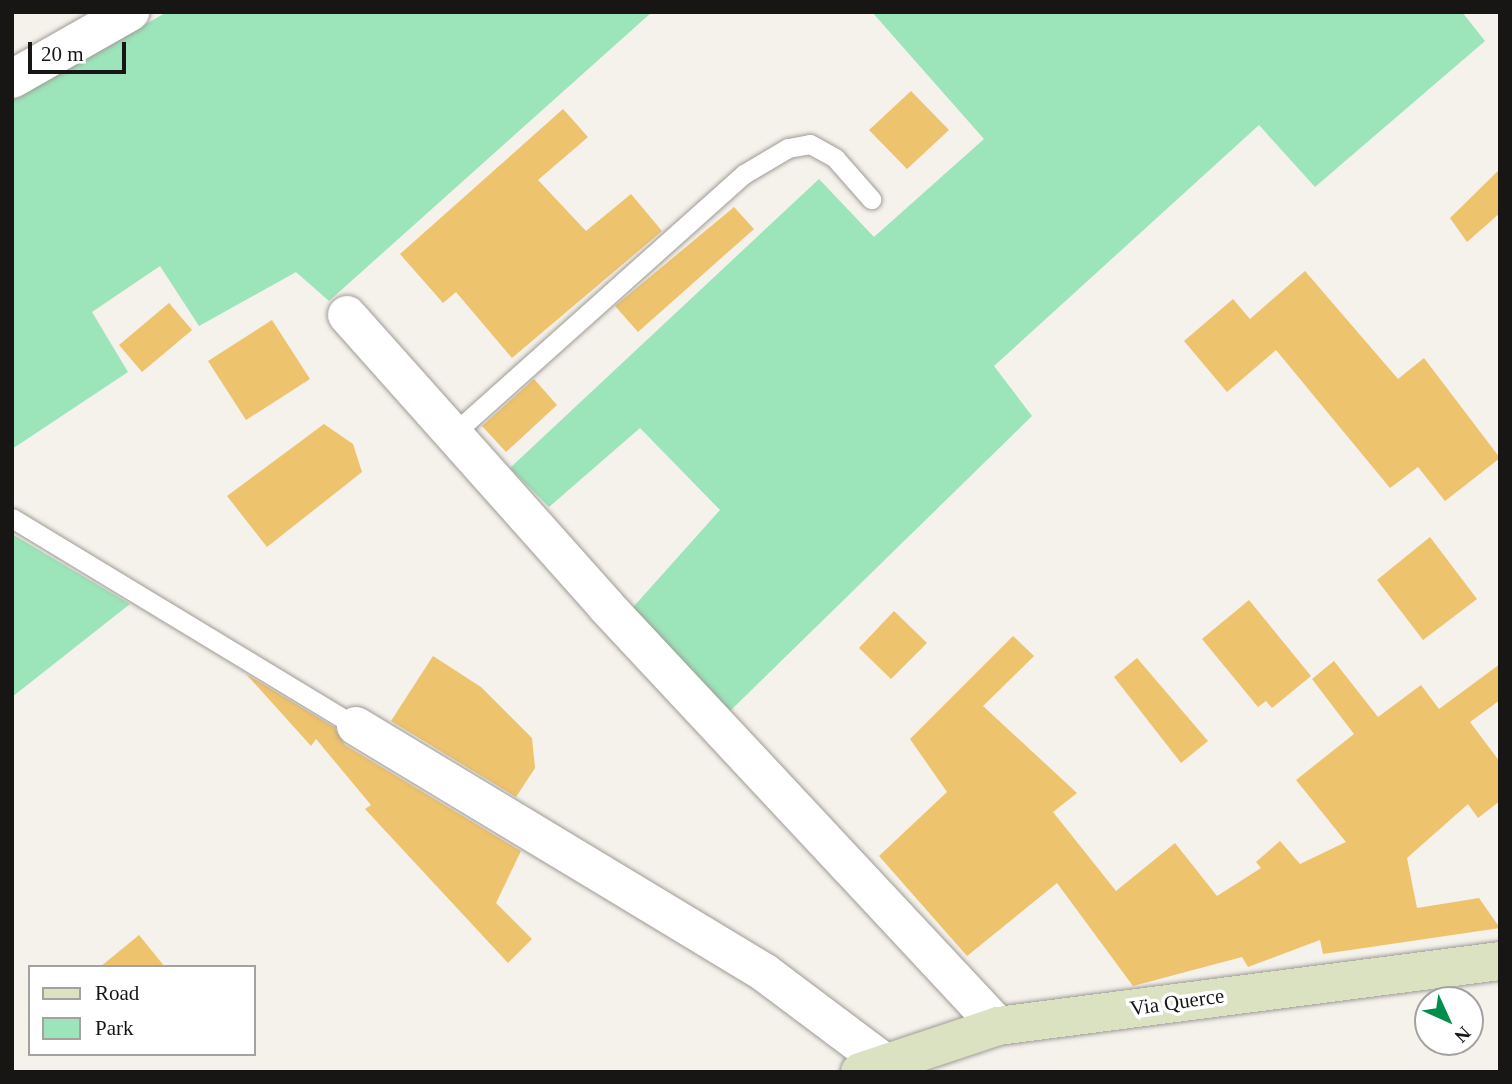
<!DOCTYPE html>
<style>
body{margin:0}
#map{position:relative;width:1512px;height:1084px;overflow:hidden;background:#f5f1eb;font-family:"Times New Roman",serif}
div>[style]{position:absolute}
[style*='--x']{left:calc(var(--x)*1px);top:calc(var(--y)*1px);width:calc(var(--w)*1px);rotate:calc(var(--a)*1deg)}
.green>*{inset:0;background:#9ce4ba}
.building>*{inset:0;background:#eec36e}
.roads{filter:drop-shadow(0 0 2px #9e9b95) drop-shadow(0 0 2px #9e9b95)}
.lane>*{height:19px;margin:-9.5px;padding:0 9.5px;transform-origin:9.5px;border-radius:9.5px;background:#fff}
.street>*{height:38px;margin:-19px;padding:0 19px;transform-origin:19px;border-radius:19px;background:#fff}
.secondary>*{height:38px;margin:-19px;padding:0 19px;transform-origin:19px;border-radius:19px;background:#dae2c2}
span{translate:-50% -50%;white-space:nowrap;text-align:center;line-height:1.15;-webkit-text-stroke:7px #fff;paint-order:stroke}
.street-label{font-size:21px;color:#181614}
.frame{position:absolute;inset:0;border:14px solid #181614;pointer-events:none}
.legend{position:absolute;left:28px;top:965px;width:228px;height:91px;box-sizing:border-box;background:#fff;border:2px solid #a3a2a1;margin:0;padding:9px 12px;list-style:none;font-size:21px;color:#181614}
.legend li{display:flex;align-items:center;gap:14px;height:35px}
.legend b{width:35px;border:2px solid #a3a2a1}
.north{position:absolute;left:1414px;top:986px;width:70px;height:70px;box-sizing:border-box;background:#fff;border:2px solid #a3a2a1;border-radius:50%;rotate:135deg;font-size:19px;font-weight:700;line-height:28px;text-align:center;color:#181614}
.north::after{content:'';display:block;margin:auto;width:24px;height:32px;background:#008e4c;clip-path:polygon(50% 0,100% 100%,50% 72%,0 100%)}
.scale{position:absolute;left:28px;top:42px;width:98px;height:32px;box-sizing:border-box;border:4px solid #181614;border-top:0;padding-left:9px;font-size:21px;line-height:24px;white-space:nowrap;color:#181614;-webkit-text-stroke:5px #fff;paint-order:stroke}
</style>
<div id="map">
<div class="green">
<div style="clip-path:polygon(167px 12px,652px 12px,329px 301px,296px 272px,199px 326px,160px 266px,92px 312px,128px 372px,12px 449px,12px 100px)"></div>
<div style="clip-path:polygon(872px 12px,1462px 12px,1485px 41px,1315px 187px,1259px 125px,994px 366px,1032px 416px,727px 714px,627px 614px,720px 510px,640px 428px,549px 507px,510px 468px,819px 179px,874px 237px,984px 139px)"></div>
<div style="clip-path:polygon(12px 534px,130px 604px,12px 697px)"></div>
</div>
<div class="building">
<div style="clip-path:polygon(911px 91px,949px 130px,907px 169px,869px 130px)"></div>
<div style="clip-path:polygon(563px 109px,588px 137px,538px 180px,586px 231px,631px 194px,662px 231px,512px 358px,456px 292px,443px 303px,400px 254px)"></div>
<div style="clip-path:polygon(1500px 169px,1500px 213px,1467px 242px,1450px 218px)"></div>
<div style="clip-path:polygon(734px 207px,754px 229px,638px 332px,615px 306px)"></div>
<div style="clip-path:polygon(1305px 271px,1398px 379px,1424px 358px,1500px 458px,1445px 501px,1418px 467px,1390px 488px,1276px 350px,1227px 392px,1184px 341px,1233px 299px,1250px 319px)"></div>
<div style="clip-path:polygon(169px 303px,192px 330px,142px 372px,119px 345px)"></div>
<div style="clip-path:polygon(272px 320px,310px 379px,246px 420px,208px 361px)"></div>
<div style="clip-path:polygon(534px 379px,557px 405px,506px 452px,482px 426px)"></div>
<div style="clip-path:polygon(324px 424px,353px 444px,362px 472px,267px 547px,227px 496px)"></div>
<div style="clip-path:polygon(1430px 537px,1477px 599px,1423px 640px,1377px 580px)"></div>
<div style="clip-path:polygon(1249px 600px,1311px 676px,1272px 708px,1266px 701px,1258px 707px,1202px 639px)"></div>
<div style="clip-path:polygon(894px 611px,927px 643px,891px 679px,859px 648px)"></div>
<div style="clip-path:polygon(1013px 636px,1034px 656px,983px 706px,1077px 793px,1053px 812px,1116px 891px,1175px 843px,1217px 896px,1261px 868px,1256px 862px,1280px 841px,1300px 864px,1346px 842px,1296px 780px,1354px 734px,1312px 679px,1334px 661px,1378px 717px,1421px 685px,1439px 709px,1500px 664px,1500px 700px,1470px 722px,1500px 762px,1500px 801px,1478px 818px,1468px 804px,1407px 858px,1417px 908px,1479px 898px,1500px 928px,1323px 954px,1320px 940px,1248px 967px,1242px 957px,1133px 986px,1057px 883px,967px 956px,879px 856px,947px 792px,910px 739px)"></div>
<div style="clip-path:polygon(433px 656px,481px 687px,532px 738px,535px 768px,516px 797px,391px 721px)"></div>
<div style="clip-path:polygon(1137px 658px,1208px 741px,1181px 763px,1114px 677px)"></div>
<div style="clip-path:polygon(246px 674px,334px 727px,345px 745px,521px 851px,496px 903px,532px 939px,508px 963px,365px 809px,371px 805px,316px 739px,311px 746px)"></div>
<div style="clip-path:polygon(139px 935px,165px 967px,100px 967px)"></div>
</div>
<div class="roads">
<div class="lane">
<div style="--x:453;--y:434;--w:390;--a:-41.8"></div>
<div style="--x:744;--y:174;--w:51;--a:-30.6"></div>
<div style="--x:788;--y:148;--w:22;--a:-10"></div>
<div style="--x:810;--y:144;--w:29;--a:29"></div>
<div style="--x:835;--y:158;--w:55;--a:48.7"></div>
<div style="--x:12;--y:518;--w:402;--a:31.2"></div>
</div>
<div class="street">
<div style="--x:12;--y:79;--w:136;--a:-29.6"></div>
<div style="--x:347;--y:315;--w:388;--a:48.3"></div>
<div style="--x:605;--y:605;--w:576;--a:46.97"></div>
<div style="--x:356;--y:726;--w:478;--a:31.1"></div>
<div style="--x:765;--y:973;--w:150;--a:36.9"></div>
</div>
<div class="secondary">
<div style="--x:860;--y:1072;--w:145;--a:-18.4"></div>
<div style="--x:998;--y:1026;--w:506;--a:-7.38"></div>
</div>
</div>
<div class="street-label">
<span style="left:1177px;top:1002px;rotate:-8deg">Via Querce</span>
</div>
<div class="frame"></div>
<ul class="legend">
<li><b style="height:9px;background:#dae2c2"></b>Road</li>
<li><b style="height:19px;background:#9ce4ba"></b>Park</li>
</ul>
<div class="north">N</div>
<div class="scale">20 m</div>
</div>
